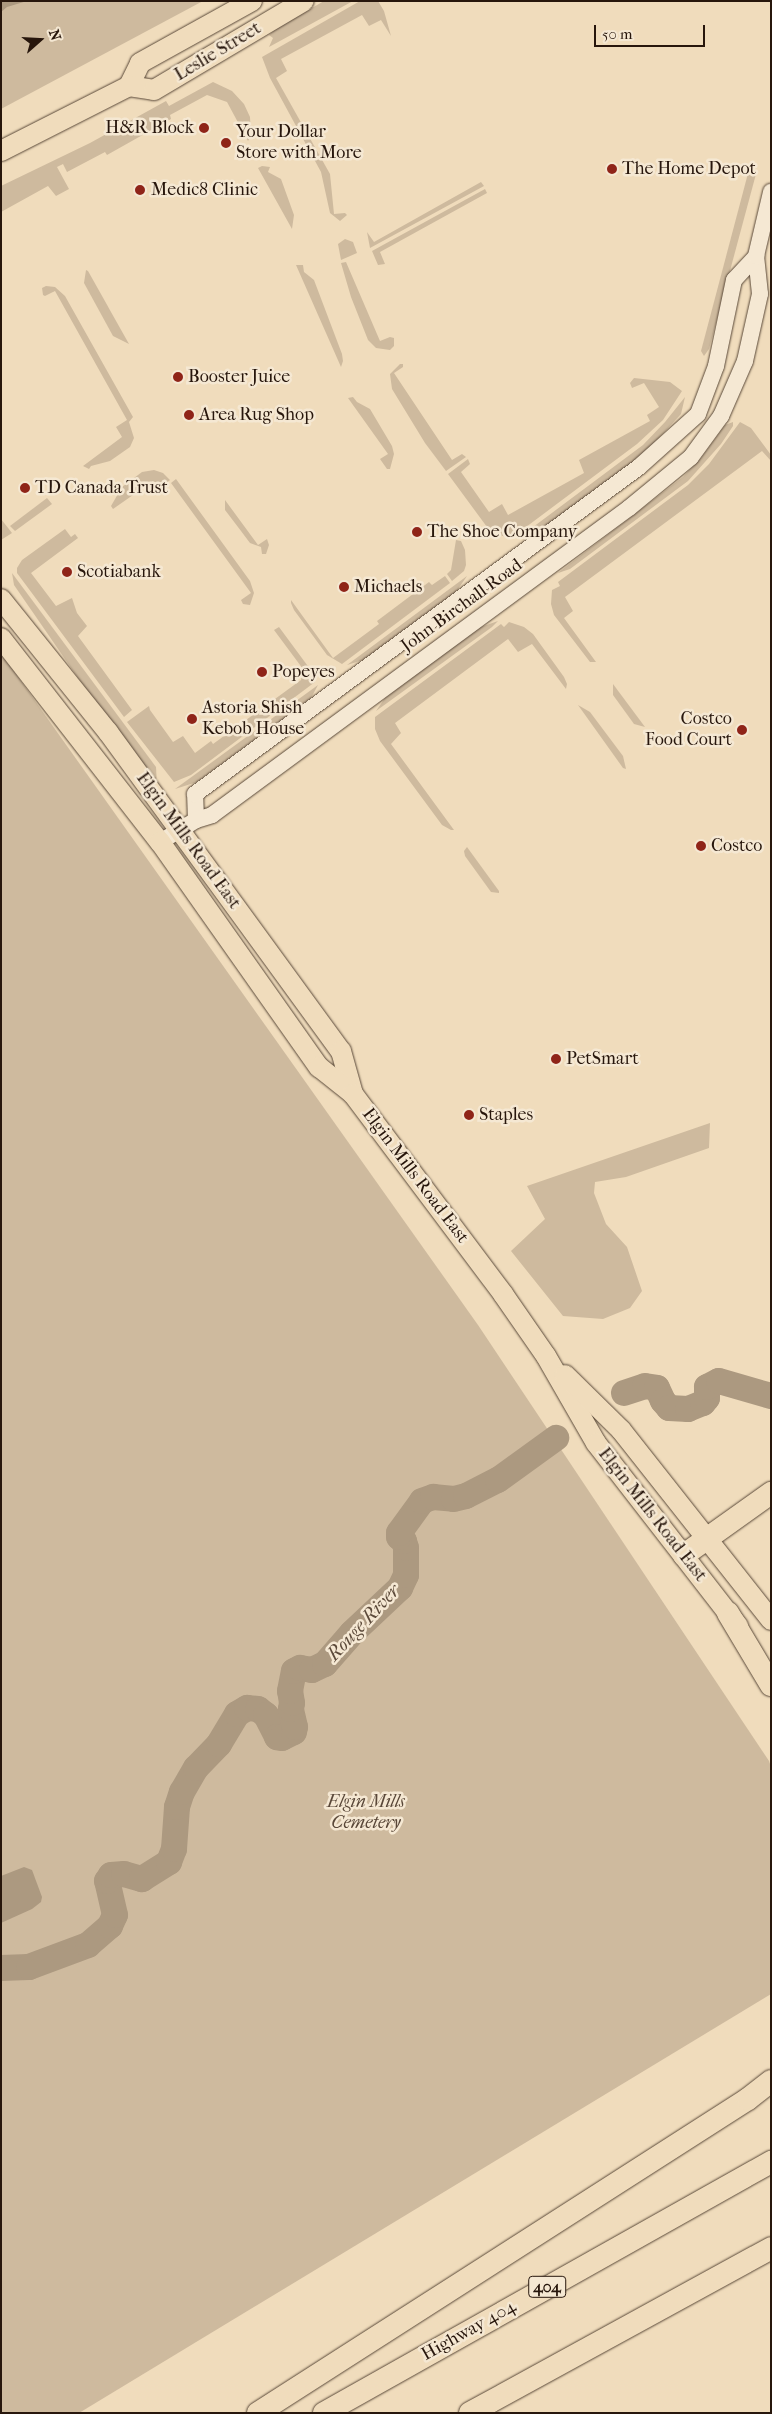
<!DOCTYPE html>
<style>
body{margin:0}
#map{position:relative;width:772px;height:2414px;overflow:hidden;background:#f0dcbc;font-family:"IM FELL French Canon",serif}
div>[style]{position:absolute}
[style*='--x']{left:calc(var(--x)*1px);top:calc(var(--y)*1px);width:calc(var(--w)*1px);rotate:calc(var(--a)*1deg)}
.green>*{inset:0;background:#ceba9e}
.water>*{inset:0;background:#ac9980}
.river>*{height:26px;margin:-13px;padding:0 13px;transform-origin:13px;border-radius:13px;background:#ac9980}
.roads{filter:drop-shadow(0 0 1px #594838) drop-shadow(0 0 1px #594838)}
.minor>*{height:16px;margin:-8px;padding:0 8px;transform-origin:8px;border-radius:8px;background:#f5e8d3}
.major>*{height:20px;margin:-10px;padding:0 10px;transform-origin:10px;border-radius:10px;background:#f0dcbc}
.highway>*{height:22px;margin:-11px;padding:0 11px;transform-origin:11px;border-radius:11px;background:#f0dcbc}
.dots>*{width:14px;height:14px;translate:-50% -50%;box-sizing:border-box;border:2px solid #f5e8d3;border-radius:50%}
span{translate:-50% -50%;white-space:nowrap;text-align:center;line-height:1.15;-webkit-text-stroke:5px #f5e8d3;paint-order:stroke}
.shield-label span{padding:1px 4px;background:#f5e8d3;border:1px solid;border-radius:4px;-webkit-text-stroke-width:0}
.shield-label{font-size:16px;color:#27160c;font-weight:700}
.street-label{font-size:18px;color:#27160c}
.poi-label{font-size:18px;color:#27160c}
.right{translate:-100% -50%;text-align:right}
.left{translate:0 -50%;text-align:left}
.park-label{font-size:18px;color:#594738;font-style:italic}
.water-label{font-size:19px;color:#5c4a3a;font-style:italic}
.frame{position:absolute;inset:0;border:2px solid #27160c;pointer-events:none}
.north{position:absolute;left:15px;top:15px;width:50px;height:50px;-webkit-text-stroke:4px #f5e8d3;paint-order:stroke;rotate:71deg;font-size:14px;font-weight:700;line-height:20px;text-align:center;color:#27160c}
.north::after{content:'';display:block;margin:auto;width:18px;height:22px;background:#27160c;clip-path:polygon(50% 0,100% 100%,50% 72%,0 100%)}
.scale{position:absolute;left:594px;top:25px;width:111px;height:22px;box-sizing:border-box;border:2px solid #27160c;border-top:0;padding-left:6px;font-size:15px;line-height:18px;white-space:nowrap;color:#27160c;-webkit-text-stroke:4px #f5e8d3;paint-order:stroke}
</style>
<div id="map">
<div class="green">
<div style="clip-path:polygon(1px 1px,203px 1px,1px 109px)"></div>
<div style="clip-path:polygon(324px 1px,353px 1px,269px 47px,273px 38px,269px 35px,274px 30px)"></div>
<div style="clip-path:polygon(360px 1px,378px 1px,384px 11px,391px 36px,381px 20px,369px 26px,362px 15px,281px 59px,287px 71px,276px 78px,330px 174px,334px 214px,345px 213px,347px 215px,340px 221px,330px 213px,321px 172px,270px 78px,262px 57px)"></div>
<div style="clip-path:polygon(213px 82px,232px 91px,244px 104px,250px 117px,251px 136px,248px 141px,227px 102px,207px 95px,170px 115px,171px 119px,107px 155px,105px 152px,67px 172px,63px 164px,57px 167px,69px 189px,56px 196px,48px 186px,1px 212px,1px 186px,90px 143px,166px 101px,169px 106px)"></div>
<div style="clip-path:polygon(751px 162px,756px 174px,709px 349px,704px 356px,701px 351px)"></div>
<div style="clip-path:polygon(262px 166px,270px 167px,268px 172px,281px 179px,294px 215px,292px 229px,258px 168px)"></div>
<div style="clip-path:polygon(481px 182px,484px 186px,370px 248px,367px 232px,374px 242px)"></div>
<div style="clip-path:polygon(485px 189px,487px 193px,380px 252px,385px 264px,378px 265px,372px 251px)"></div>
<div style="clip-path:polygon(345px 239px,353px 242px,357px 253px,341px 260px,338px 244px)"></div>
<div style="clip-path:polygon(346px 262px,380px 341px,390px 337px,394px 338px,394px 346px,390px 350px,376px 348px,368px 340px,351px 297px,341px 263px)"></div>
<div style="clip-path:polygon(296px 265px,303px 265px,304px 272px,314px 280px,342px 354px,343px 361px,341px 367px)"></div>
<div style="clip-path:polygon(86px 270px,88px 271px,129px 344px,113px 336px,84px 283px)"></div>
<div style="clip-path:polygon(46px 286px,55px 287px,65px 296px,133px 417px,129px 422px,134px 438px,130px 447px,110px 461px,91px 466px,89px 469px,83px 466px,122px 437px,116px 427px,127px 420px,55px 291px,45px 296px,43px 295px,42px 288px)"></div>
<div style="clip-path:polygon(400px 364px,403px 364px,403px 367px,394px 373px,452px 460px,462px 454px,466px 457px,446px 471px,425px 443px,392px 389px,390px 374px)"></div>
<div style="clip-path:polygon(634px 378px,670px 382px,682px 391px,663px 420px,637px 444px,518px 533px,516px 531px,508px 538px,495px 533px,487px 527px,448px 474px,468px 459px,470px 464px,461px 472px,489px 512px,502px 504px,508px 515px,584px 473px,579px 460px,650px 421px,647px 415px,659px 407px,644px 383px,632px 388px,630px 383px)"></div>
<div style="clip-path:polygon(353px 397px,357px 402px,370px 409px,392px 446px,394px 454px,390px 469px,387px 469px,380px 459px,388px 454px,348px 398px)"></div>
<div style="clip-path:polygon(685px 397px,681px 414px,645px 453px,540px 530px,517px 539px,643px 445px,665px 422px)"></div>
<div style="clip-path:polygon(733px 422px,733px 426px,721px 444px,688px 481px,570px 569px,558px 573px,683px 477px,701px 458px,725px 425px)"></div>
<div style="clip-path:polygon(740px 422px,751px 428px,771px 455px,771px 461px,762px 451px,565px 597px,573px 611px,564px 618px,596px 662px,590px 662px,554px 615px,551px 604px,552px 590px,560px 586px,558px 582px,688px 485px,709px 464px)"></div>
<div style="clip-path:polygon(154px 470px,163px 473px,170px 480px,159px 489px,153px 481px,113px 509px,111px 506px,122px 487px,142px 472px)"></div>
<div style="clip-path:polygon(176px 479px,250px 581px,254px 593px,250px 605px,243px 604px,241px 600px,251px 593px,171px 483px)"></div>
<div style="clip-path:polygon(47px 498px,52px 504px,15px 531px,10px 526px)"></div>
<div style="clip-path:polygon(225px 500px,258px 545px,267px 539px,269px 545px,266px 554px,262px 554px,261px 547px,250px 543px,241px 531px,225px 510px)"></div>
<div style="clip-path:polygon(1px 519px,12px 533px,1px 540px)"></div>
<div style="clip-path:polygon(65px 529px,71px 537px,75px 534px,78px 538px,31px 573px,56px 606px,72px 598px,77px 613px,87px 626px,78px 636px,132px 710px,124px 717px,17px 573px,17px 568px,22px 560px)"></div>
<div style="clip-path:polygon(456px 540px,461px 541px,465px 550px,466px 565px,464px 571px,452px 581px,447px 574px,451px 570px)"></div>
<div style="clip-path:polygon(12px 573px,156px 767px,157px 785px,118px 736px,14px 585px)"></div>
<div style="clip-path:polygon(445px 576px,450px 583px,342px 664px,327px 655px,294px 610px,291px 603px,291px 600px,333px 658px,379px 624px,377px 621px,429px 582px,432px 585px)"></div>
<div style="clip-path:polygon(467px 576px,456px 592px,363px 660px,347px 665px)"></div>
<div style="clip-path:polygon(498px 621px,492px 627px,376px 711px,385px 698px,478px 628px)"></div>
<div style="clip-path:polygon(509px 622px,524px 627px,533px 634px,564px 677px,567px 684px,566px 689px,532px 644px,518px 652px,508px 639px,395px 723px,401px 733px,391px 744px,454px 830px,451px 830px,442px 825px,380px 741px,375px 729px,375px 717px,501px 624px,504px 627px)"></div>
<div style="clip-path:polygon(279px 627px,310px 669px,315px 682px,191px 775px,174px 782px,127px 722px,149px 706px,150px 710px,173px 742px,183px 736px,195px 753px,211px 741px,213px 744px,301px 680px,303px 669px,274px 630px)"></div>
<div style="clip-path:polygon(1px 653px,478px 1325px,769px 1761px,771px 1767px,771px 1994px,79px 2413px,1px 2413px)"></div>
<div style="clip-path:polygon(613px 684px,645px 727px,634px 724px,613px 695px)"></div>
<div style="clip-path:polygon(318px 685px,311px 698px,197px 782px,175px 789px)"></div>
<div style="clip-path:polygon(578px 705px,590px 712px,623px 756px,626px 769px,623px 768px)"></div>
<div style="clip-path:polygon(467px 847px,499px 891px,499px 893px,491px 892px,465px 856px,464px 851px)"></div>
<div style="clip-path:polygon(710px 1123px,709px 1148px,626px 1177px,595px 1182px,594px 1193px,606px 1224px,627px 1247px,642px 1291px,630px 1308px,603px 1319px,563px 1316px,511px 1251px,545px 1219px,527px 1186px)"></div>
</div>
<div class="water">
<div style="clip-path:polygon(1px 1px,27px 1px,7px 7px,1px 12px)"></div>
<div style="clip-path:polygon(555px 1437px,558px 1443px,554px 1451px,498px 1480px,503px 1473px,527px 1451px,537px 1447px,543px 1440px)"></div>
<div style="clip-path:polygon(24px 1867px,32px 1870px,42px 1897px,41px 1902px,32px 1909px,1px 1923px,1px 1876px)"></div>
</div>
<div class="river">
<div style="--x:624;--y:1393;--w:22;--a:-18"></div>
<div style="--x:645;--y:1386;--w:12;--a:9"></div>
<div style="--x:657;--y:1388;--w:14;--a:65"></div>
<div style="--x:663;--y:1401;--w:9;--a:49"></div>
<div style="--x:669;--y:1408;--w:19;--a:3"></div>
<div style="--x:688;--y:1409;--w:16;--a:-22"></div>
<div style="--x:703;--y:1403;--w:6;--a:-51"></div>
<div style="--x:707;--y:1398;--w:11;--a:-90"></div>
<div style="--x:707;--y:1387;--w:13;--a:-27"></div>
<div style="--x:719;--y:1381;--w:54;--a:16.1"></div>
<div style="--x:1;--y:1968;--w:28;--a:-2"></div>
<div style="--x:29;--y:1967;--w:63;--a:-20.4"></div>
<div style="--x:88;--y:1945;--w:29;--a:-41"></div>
<div style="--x:110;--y:1926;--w:12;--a:-66"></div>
<div style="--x:115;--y:1915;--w:35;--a:-103"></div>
<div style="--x:107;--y:1881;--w:7;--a:-56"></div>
<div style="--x:111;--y:1875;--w:13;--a:-4"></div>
<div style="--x:124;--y:1874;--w:19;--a:16"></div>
<div style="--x:142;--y:1879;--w:32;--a:-32"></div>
<div style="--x:169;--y:1862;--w:14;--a:-69"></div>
<div style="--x:174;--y:1849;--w:42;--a:-85.9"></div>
<div style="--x:177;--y:1807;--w:16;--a:-72"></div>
<div style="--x:182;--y:1792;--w:28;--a:-60"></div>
<div style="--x:196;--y:1768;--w:33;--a:-46"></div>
<div style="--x:219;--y:1744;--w:35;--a:-59"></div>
<div style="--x:237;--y:1714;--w:12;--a:-31"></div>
<div style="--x:247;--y:1708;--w:11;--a:5"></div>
<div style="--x:258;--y:1709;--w:10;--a:37"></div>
<div style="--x:266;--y:1715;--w:25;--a:63"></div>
<div style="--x:277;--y:1737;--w:5;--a:11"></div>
<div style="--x:282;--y:1738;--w:13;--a:-27"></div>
<div style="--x:294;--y:1732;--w:5;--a:-79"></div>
<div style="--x:295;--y:1727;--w:18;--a:-103"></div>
<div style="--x:291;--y:1709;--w:6;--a:-81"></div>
<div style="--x:292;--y:1703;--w:12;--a:-99"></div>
<div style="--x:290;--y:1691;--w:20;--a:-79"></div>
<div style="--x:294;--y:1671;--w:7;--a:-27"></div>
<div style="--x:300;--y:1668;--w:12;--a:9"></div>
<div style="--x:312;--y:1670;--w:14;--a:-25"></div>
<div style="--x:325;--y:1664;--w:41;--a:-48.9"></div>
<div style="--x:352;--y:1633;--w:66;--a:-43.2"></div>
<div style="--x:400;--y:1588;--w:14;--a:-65"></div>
<div style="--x:406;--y:1575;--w:27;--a:-90"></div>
<div style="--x:406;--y:1548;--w:7;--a:-106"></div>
<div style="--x:404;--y:1541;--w:6;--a:-141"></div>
<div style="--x:399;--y:1537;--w:4;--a:-90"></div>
<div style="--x:399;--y:1533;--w:39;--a:-54"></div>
<div style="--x:422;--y:1501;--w:12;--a:-20"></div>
<div style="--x:433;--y:1497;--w:21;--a:5"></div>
<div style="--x:454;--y:1499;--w:12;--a:-14"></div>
<div style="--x:466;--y:1496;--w:36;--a:-27"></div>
<div style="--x:498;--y:1480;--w:72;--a:-35.9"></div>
</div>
<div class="roads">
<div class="minor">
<div style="--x:196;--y:820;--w:26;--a:-92"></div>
<div style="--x:195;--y:794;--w:551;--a:-36.37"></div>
<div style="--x:639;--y:467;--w:79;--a:-41.9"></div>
<div style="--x:698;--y:414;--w:51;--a:-69.4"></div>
<div style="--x:716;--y:366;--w:88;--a:-78.2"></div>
<div style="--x:734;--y:280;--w:33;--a:-47"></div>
<div style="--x:160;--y:842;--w:42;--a:-31.4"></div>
<div style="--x:196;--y:820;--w:17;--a:-17"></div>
<div style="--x:212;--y:815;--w:518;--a:-36.36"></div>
<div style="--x:629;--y:508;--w:80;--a:-39.4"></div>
<div style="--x:691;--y:457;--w:51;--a:-53.8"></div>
<div style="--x:721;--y:416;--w:60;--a:-66.4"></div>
<div style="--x:745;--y:361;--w:69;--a:-77.4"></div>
<div style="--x:760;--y:294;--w:38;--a:-96"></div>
<div style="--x:756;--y:256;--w:66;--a:-76.8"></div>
</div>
<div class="major">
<div style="--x:129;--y:86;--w:25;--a:-64"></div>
<div style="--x:140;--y:63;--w:128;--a:-29"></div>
<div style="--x:1;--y:151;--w:144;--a:-26.9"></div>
<div style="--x:129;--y:86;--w:25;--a:9"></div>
<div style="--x:154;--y:90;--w:174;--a:-30.7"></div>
<div style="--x:1;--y:599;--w:171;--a:51.2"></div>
<div style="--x:108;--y:732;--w:395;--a:53.9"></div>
<div style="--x:341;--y:1051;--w:45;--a:74.4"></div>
<div style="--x:1;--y:638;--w:259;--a:52.1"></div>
<div style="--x:160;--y:842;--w:276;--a:54.8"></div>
<div style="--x:319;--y:1067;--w:43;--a:38.5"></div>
<div style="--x:353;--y:1094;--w:250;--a:53.1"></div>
<div style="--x:503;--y:1294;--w:75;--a:55.3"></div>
<div style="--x:546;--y:1356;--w:100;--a:60.1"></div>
<div style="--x:596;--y:1443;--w:232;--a:52.2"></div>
<div style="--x:565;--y:1375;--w:78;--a:44.5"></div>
<div style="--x:621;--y:1430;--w:242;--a:51.7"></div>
</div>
<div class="highway">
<div style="--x:684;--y:1555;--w:107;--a:-35.5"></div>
<div style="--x:728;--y:1613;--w:84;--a:59.2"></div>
<div style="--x:258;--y:2413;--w:582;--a:-32.65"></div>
<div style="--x:748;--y:2099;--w:29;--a:-38"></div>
<div style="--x:324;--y:2413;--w:513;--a:-29.32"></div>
<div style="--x:470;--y:2413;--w:343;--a:-28.7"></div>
</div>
</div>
<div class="dots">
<div style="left:204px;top:128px;background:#8f2418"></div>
<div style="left:226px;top:143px;background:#8f2418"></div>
<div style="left:612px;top:169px;background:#8f2418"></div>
<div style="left:140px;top:190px;background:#8f2418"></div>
<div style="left:178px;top:377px;background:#8f2418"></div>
<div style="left:189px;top:415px;background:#8f2418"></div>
<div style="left:25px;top:488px;background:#8f2418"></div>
<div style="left:417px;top:532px;background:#8f2418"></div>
<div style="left:67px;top:572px;background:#8f2418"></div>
<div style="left:344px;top:587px;background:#8f2418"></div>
<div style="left:262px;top:672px;background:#8f2418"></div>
<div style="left:192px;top:719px;background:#8f2418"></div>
<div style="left:742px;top:730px;background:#8f2418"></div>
<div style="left:701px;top:846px;background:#8f2418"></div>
<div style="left:556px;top:1059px;background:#8f2418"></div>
<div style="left:469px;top:1115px;background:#8f2418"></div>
</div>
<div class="shield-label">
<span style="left:547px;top:2287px">404</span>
</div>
<div class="street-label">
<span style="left:218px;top:52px;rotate:-31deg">Leslie Street</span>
<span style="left:462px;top:606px;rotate:-36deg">John Birchall Road</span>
<span style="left:188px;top:841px;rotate:54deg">Elgin Mills Road East</span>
<span style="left:415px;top:1176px;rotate:53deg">Elgin Mills Road East</span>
<span style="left:652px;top:1515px;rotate:52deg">Elgin Mills Road East</span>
<span style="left:469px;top:2331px;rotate:-29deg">Highway 404</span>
</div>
<div class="poi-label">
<span class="right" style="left:194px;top:128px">H&amp;R Block</span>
<span class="left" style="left:236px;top:143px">Your Dollar<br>Store with More</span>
<span class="left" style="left:622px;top:169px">The Home Depot</span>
<span class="left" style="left:151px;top:190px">Medic8 Clinic</span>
<span class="left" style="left:188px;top:377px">Booster Juice</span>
<span class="left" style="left:199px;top:415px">Area Rug Shop</span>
<span class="left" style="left:35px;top:488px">TD Canada Trust</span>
<span class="left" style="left:427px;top:532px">The Shoe Company</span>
<span class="left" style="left:77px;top:572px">Scotiabank</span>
<span class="left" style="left:354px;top:587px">Michaels</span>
<span class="left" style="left:272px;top:672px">Popeyes</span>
<span class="left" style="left:202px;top:719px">Astoria Shish<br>Kebob House</span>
<span class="right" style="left:732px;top:730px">Costco<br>Food Court</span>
<span class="left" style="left:711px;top:846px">Costco</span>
<span class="left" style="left:566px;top:1059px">PetSmart</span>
<span class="left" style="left:479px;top:1115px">Staples</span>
</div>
<div class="park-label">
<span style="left:366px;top:1813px">Elgin Mills<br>Cemetery</span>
</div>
<div class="water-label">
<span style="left:364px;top:1623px;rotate:-47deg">Rouge River</span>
</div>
<div class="frame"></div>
<div class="north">N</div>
<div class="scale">50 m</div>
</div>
